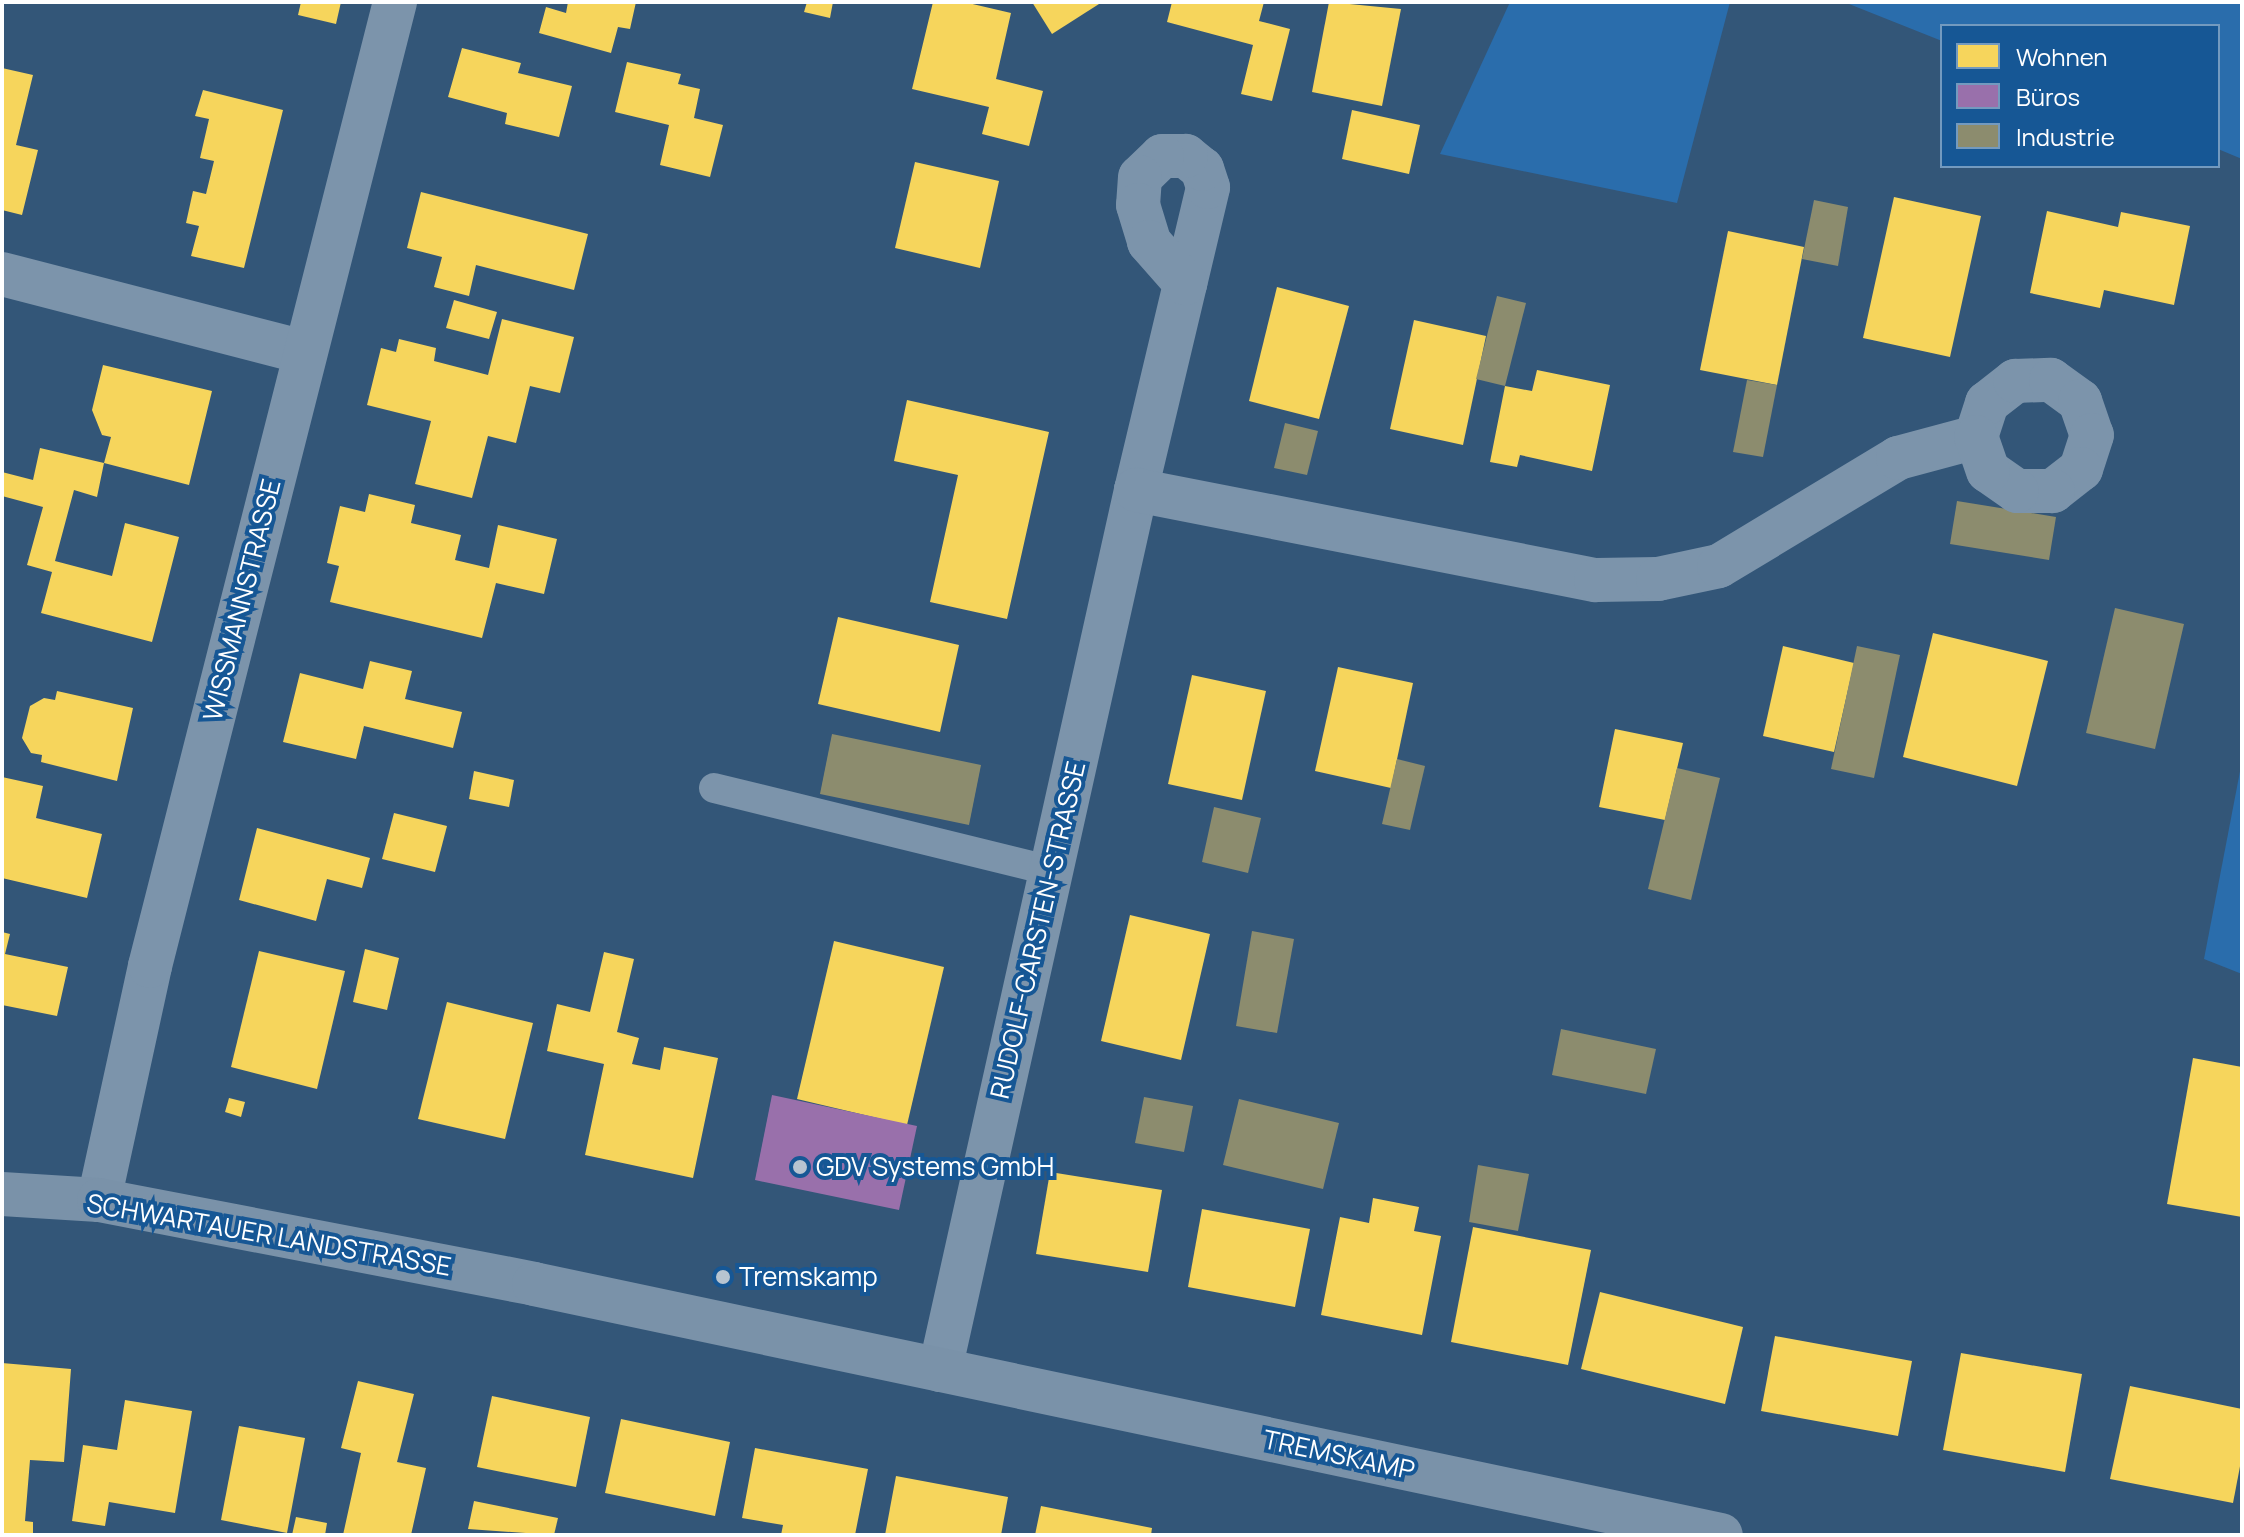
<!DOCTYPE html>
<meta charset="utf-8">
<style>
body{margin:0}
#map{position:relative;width:2244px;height:1537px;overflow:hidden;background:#335678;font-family:Manrope,sans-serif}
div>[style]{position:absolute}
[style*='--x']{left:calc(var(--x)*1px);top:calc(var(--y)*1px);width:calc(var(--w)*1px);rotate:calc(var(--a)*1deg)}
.green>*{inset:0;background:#2a6dac}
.homes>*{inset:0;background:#f6d55c}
.offices>*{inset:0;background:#9970ab}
.industry>*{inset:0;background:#8c8c6e}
.lane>*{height:30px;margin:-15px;padding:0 15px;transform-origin:15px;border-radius:15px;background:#7c94ab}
.street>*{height:44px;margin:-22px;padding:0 22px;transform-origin:22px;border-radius:22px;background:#7c94ab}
.primary>*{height:44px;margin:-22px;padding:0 22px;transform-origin:22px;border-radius:22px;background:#7a92a9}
.dots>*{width:22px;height:22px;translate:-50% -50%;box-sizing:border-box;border:4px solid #165795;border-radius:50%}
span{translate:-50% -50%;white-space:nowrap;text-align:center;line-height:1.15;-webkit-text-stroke:8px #165795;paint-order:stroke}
.street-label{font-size:26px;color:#fff}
.poi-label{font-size:26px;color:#fff}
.left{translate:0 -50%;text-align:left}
.frame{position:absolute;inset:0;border:4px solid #fff;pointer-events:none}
.legend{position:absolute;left:1940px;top:24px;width:280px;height:144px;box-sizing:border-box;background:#165795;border:2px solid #739abf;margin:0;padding:10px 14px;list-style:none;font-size:24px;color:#fff}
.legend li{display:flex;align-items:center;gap:16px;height:40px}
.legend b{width:40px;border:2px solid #739abf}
</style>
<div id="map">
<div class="green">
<div style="clip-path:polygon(1510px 2px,1730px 2px,1677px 203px,1440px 154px)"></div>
<div style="clip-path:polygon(1844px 2px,2242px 2px,2242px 159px,2218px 149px,2218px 26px,1942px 26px,1942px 41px)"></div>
<div style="clip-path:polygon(2242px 761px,2242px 974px,2204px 959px)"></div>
</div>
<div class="homes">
<div style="clip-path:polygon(301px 2px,341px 2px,336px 24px,298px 15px)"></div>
<div style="clip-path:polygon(568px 2px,636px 2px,630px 29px,618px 27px,611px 53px,539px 33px,546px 7px,566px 13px)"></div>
<div style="clip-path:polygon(807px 2px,833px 2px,830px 18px,804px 12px)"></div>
<div style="clip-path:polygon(933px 2px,964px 2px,1011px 13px,996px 79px,1043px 91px,1029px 146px,982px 134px,989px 107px,912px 89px)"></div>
<div style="clip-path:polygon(1032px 2px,1098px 2px,1099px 4px,1052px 34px)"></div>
<div style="clip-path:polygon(1172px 2px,1264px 2px,1259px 21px,1290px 29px,1272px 101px,1241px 94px,1253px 45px,1167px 22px)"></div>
<div style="clip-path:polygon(1329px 2px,1401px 9px,1382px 106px,1312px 92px)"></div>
<div style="clip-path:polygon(462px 48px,521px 63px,518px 73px,572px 86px,559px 137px,505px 124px,507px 113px,448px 97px)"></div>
<div style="clip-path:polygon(627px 62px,681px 74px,678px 84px,700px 89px,694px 118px,723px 125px,710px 177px,660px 165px,669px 125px,615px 112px)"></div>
<div style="clip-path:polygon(2px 68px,33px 75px,16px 145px,38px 150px,22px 215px,2px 210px)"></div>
<div style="clip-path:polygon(203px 90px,283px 110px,244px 268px,191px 256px,199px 226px,186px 223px,193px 191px,206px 194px,214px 161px,200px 158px,209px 119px,195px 116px)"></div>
<div style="clip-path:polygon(1352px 110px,1420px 125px,1409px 174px,1342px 159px)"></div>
<div style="clip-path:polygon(915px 162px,999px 181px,980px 268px,895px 248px)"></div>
<div style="clip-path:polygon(421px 192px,588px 234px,574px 290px,476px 265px,469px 296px,434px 287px,442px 257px,407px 248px)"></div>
<div style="clip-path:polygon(1894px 197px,1981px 216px,1950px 357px,1863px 338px)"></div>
<div style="clip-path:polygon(2047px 211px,2118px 227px,2121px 212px,2190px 226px,2174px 305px,2104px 290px,2100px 308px,2030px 293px)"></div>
<div style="clip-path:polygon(1728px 231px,1804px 247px,1777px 385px,1700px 370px)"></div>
<div style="clip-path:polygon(1277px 287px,1349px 306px,1319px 419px,1249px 401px)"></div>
<div style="clip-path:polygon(454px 300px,497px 312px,489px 339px,446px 328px)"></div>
<div style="clip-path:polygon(502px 319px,574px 337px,560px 393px,530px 386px,516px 443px,488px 436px,472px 498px,415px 484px,431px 421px,367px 405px,381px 348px,396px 352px,399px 339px,436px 348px,434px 361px,488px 375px)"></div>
<div style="clip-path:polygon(1414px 320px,1486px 336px,1463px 445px,1390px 429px)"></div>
<div style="clip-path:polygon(103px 365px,212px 391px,189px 485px,104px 463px,97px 497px,74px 490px,55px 561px,112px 576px,125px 523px,179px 537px,152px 642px,41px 613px,52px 572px,27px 565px,43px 507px,2px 496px,2px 472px,33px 480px,40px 448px,104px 463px,111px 437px,102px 435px,92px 410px)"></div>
<div style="clip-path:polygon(1537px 370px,1610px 385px,1592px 471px,1520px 455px,1517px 467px,1490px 462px,1505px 386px,1532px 391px)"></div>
<div style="clip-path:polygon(907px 400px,1049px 432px,1007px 619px,930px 602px,958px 475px,894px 461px)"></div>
<div style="clip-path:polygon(369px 494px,415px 505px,411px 523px,461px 535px,455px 560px,489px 568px,498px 525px,557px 539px,544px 594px,496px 583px,482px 638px,330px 602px,339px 566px,327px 563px,340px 506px,365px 512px)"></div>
<div style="clip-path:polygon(838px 617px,959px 645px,940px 732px,818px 704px)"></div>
<div style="clip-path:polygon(1933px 633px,2048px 661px,2017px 786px,1903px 757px)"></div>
<div style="clip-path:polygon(1783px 646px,1854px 663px,1834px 752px,1763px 736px)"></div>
<div style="clip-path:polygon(370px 661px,412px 671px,405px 699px,462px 712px,453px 748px,364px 726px,356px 759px,283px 742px,300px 673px,363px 689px)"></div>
<div style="clip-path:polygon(1338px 667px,1413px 683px,1391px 788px,1315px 771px)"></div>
<div style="clip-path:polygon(1192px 675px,1266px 691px,1242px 800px,1168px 784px)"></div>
<div style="clip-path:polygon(57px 691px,133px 708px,117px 781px,41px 762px,42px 755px,31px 753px,22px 738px,30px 706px,44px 698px,55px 700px)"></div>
<div style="clip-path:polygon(1615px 729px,1683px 743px,1665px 820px,1599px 807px)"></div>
<div style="clip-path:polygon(474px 771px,514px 780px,509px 807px,469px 799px)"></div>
<div style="clip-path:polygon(2px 777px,43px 786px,36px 818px,102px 834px,87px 898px,2px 878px)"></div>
<div style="clip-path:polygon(394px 813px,447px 826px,435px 872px,382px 859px)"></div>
<div style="clip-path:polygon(257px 828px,370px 858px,362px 888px,327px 879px,316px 921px,239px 900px)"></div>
<div style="clip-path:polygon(1130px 915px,1210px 934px,1181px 1060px,1101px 1041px)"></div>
<div style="clip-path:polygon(2px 932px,10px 934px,5px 954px,68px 967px,57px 1016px,2px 1005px)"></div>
<div style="clip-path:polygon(834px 941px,944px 967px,907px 1125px,797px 1099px)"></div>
<div style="clip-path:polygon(365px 949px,399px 958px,387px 1010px,353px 1002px)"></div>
<div style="clip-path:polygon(259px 951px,345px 971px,317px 1089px,231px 1067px)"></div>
<div style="clip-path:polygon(604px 952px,634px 959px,617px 1032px,639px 1038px,632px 1064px,660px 1070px,664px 1047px,718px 1058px,693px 1178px,585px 1155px,604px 1064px,547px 1051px,557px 1004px,590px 1012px)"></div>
<div style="clip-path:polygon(447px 1002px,533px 1023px,505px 1139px,418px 1119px)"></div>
<div style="clip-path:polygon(2193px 1058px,2242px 1067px,2242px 1217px,2167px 1204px)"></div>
<div style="clip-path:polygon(229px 1098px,245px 1102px,241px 1117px,225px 1112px)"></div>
<div style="clip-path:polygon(1050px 1172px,1162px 1190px,1148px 1272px,1036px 1254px)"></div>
<div style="clip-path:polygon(1373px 1198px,1419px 1207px,1414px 1231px,1441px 1236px,1422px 1335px,1321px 1315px,1340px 1217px,1369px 1223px)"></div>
<div style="clip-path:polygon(1202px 1209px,1310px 1229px,1295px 1307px,1188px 1287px)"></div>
<div style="clip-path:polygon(1473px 1227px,1591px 1250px,1568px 1365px,1451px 1342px)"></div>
<div style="clip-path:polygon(1600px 1292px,1743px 1327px,1725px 1404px,1581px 1369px)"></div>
<div style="clip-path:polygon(1775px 1336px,1912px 1361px,1898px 1436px,1761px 1411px)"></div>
<div style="clip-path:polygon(1961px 1353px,2082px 1374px,2065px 1472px,1943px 1450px)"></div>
<div style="clip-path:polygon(2px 1363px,71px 1369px,64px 1462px,30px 1460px,25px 1521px,33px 1522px,33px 1535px,2px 1535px)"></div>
<div style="clip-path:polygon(358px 1381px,414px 1394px,397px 1462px,426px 1468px,411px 1535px,343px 1535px,361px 1453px,341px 1448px)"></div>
<div style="clip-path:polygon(2130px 1386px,2242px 1409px,2242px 1456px,2233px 1503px,2110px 1479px)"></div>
<div style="clip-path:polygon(492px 1396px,590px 1417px,576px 1487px,477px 1467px)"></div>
<div style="clip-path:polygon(125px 1400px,192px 1411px,175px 1513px,109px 1502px,105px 1526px,72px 1521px,83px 1445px,117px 1450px)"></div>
<div style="clip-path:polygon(621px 1419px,730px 1442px,715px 1516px,605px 1493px)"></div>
<div style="clip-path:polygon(239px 1426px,305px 1438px,287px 1533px,221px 1520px)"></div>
<div style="clip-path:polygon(755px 1448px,868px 1469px,855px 1535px,781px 1535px,783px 1525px,742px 1518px)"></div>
<div style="clip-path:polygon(896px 1476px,1008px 1497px,1001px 1535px,885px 1535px)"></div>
<div style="clip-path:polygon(474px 1501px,558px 1518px,554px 1535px,468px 1529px)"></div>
<div style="clip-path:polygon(1041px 1506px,1152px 1528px,1151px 1535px,1035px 1535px)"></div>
<div style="clip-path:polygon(296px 1517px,327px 1523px,325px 1535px,292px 1535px)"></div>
</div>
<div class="offices">
<div style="clip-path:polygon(772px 1095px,917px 1126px,899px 1210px,755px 1180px)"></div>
</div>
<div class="industry">
<div style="clip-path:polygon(1814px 200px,1848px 207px,1838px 266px,1802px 259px)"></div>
<div style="clip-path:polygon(1497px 296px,1526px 303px,1505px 386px,1476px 379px)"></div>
<div style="clip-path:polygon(1747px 380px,1777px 385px,1763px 457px,1733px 452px)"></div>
<div style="clip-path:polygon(1285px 423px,1318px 431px,1307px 475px,1274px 468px)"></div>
<div style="clip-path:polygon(1957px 501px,2056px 517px,2049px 560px,1950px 544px)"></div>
<div style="clip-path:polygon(2115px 608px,2184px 624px,2155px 749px,2086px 733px)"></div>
<div style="clip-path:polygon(1857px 646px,1900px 655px,1874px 778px,1831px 769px)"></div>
<div style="clip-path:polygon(832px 734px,981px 765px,969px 825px,820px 794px)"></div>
<div style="clip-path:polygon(1397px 759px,1425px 766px,1410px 830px,1382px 824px)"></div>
<div style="clip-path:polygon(1677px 768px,1720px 778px,1691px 900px,1648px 889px)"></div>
<div style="clip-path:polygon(1214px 807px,1261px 818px,1248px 873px,1202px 862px)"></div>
<div style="clip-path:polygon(1252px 931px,1294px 939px,1277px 1033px,1236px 1026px)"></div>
<div style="clip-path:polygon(1561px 1029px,1656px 1049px,1646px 1094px,1552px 1075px)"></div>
<div style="clip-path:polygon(1144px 1097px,1193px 1106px,1184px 1152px,1135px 1143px)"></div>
<div style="clip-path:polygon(1239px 1099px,1339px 1123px,1323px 1189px,1223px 1165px)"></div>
<div style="clip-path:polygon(1478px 1165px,1529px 1174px,1518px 1231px,1469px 1222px)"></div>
</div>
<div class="lane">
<div style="--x:714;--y:788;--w:347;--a:13.8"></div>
</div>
<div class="street">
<div style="--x:2;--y:274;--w:312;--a:14.5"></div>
<div style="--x:1136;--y:490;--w:311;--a:-76.6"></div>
<div style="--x:1208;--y:187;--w:19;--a:-108"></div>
<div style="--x:1202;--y:169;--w:21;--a:-141"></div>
<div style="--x:1186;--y:156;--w:24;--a:180"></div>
<div style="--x:1162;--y:156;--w:30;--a:136"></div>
<div style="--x:1140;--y:177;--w:28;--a:94"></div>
<div style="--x:1138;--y:205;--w:39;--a:73"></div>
<div style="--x:1149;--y:242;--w:55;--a:48.7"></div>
<div style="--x:99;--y:1200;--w:239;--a:-77.7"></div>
<div style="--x:150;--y:966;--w:995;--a:-75.74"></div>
<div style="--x:940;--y:1370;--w:902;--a:-77.44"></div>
<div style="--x:1136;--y:490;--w:469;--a:11.1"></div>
<div style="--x:1596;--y:580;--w:62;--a:-0.9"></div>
<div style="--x:1658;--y:579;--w:62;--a:-12"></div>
<div style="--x:1719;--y:566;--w:209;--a:-31.1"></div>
<div style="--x:1898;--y:458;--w:81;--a:-15.1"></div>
<div style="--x:1976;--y:437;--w:36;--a:-72"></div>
<div style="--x:1987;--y:403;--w:36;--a:-38"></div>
<div style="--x:2015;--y:381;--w:36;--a:-2"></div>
<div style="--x:2051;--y:380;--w:36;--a:36"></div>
<div style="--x:2080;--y:401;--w:36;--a:71"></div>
<div style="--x:2092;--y:435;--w:36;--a:108"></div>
<div style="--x:2081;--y:469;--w:36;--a:142"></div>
<div style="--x:2053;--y:491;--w:36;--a:180"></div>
<div style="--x:2017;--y:491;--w:35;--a:-145"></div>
<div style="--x:1988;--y:471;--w:36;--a:-109"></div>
</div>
<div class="primary">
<div style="--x:2;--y:1194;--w:97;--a:3.5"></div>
<div style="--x:99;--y:1200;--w:443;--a:10.9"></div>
<div style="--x:534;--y:1284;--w:1213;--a:11.94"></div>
</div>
<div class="dots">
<div style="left:800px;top:1167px;background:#b8c4d0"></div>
<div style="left:723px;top:1277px;background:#b8c4d0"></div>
</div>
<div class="street-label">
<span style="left:242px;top:600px;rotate:-76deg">WISSMANNSTRASSE</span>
<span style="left:1038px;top:930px;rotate:-77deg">RUDOLF-CARSTEN-STRASSE</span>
<span style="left:269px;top:1235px;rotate:10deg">SCHWARTAUER LANDSTRASSE</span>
<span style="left:1339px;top:1455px;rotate:12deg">TREMSKAMP</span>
</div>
<div class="poi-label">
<span class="left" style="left:816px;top:1167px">GDV Systems GmbH</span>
<span class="left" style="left:739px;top:1277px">Tremskamp</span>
</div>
<div class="frame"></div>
<ul class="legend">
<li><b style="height:22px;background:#f6d55c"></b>Wohnen</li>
<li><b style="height:22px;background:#9970ab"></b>Büros</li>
<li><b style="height:22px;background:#8c8c6e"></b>Industrie</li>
</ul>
</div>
